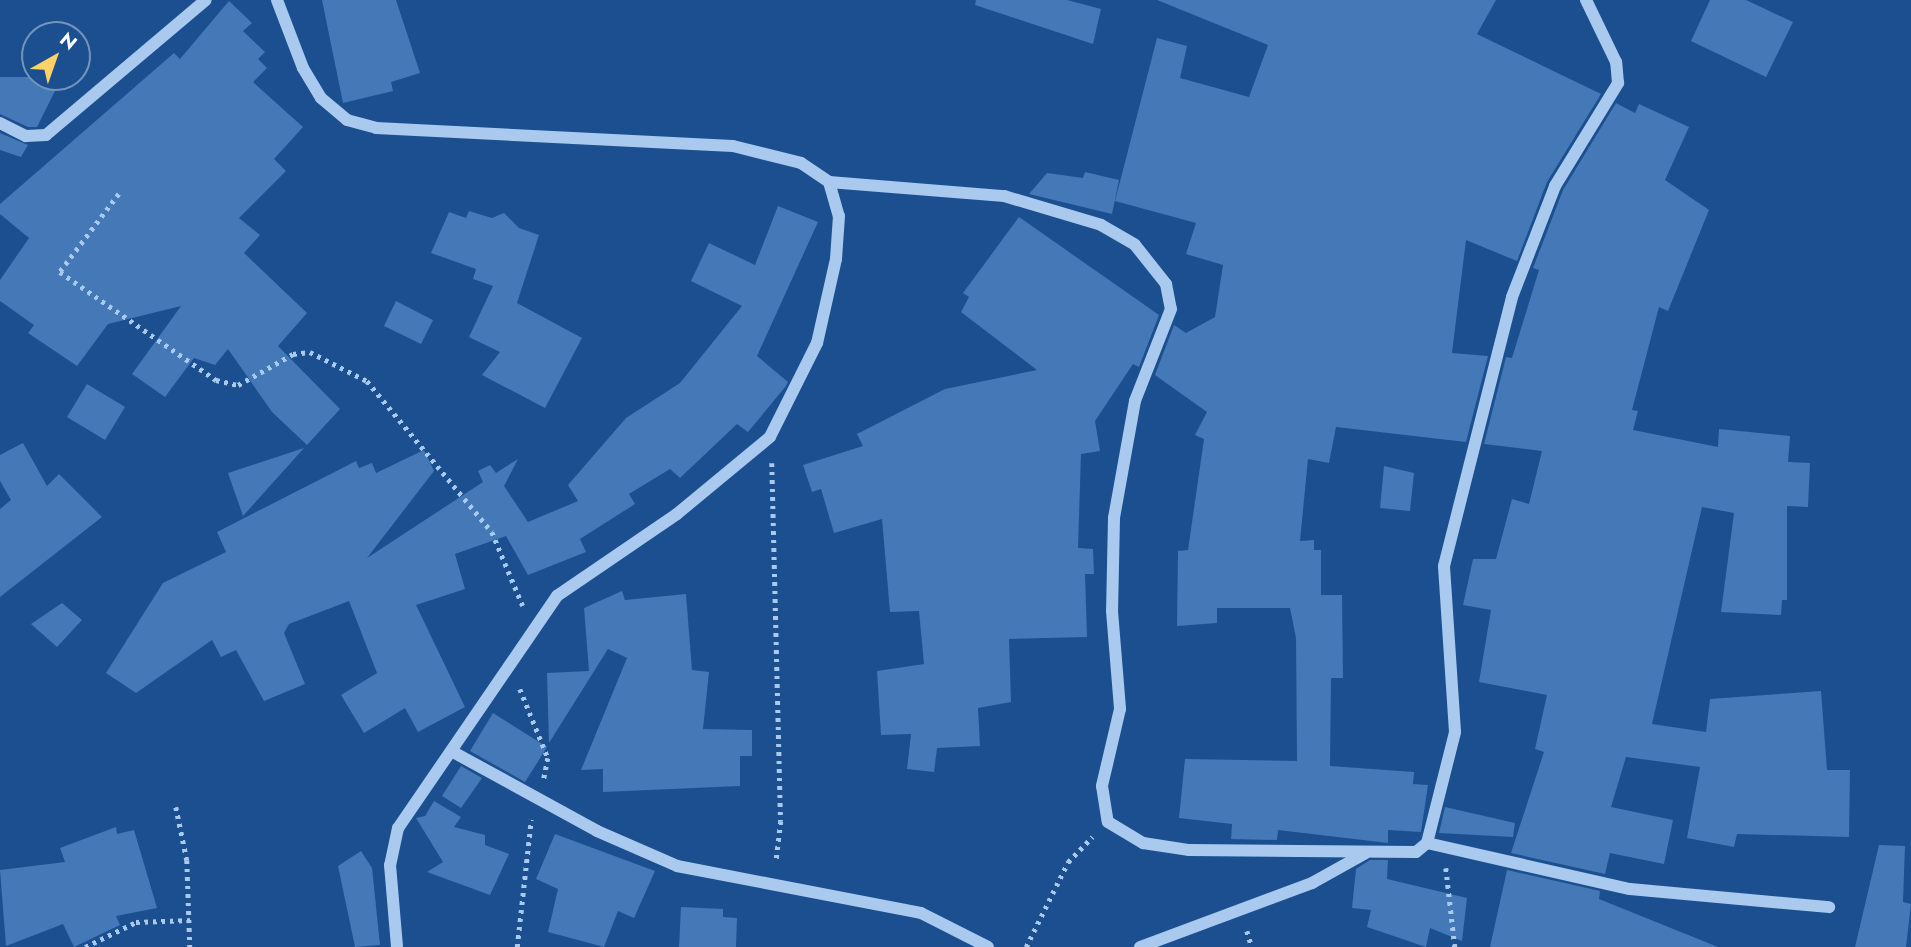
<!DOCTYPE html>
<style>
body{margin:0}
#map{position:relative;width:1911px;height:947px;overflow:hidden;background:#1b4f8f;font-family:Jost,sans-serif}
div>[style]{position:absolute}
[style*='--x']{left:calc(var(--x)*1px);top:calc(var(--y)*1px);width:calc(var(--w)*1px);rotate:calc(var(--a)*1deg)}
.building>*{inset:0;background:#4478b7}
.path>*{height:4.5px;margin-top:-2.25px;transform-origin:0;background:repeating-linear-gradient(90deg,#a9c9ee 0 3.5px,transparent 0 8.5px)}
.minor>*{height:12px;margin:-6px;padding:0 6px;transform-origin:6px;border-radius:6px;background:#a9c9ee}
span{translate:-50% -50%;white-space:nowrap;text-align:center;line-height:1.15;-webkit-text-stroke:5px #1b4f8f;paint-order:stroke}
.north{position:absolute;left:21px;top:21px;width:70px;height:70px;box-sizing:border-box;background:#1b4f8f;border:2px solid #7695bc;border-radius:50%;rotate:40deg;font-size:19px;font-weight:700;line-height:28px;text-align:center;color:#fff}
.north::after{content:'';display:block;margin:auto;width:24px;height:32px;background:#ffd166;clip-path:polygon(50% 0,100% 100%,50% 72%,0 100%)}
</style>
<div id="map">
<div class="building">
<div style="clip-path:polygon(322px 0,396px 0,420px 73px,391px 82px,393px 91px,343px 103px)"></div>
<div style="clip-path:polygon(976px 0,1067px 0,1101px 9px,1093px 44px,975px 5px)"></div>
<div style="clip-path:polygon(1157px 0,1496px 0,1477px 34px,1601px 94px,1547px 182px,1517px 261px,1466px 240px,1452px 353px,1488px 356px,1466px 442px,1336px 427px,1329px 463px,1308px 459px,1300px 541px,1314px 540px,1314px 550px,1321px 550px,1321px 595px,1342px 595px,1343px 678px,1331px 678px,1330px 766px,1414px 772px,1413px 784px,1428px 785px,1421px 832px,1388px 830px,1388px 843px,1278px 830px,1277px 840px,1231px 839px,1232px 824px,1179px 818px,1185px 759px,1297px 761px,1296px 638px,1290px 608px,1217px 608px,1217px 623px,1177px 626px,1178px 551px,1188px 550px,1204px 439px,1195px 435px,1207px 412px,1155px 375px,1174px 325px,1186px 333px,1215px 317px,1223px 265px,1186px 254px,1196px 223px,1115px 201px,1157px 38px,1187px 46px,1180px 78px,1249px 97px,1268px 45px)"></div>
<div style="clip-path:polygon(1710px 0,1746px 0,1793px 22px,1766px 77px,1691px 41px)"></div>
<div style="clip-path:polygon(229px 1px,252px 23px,243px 31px,265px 52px,258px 59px,267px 68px,253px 82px,303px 127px,274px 159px,286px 171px,239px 218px,260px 235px,244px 253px,307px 313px,278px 346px,340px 409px,307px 445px,272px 412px,228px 349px,215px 365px,194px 358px,165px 397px,132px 374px,181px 306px,108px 324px,77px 366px,28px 333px,34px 325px,0 301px,0 280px,29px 238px,0 214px,0 204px,174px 53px,180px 59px)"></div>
<div style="clip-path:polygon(0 77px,62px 77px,37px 127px,28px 127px,0 114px)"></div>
<div style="clip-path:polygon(1616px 103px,1635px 113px,1639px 104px,1689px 127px,1665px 180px,1709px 210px,1668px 311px,1659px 307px,1632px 410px,1638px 411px,1633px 430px,1718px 447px,1719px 429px,1790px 436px,1788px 462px,1810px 463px,1808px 507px,1787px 506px,1787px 600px,1782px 600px,1781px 615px,1721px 612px,1734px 513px,1702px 507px,1652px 724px,1706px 732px,1710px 699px,1821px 691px,1827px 770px,1850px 770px,1849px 837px,1737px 834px,1734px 847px,1687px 838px,1700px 767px,1626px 757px,1611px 807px,1673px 820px,1664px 864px,1610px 853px,1605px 874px,1511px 853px,1544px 752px,1535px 749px,1547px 695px,1479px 682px,1491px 610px,1463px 605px,1473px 559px,1496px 559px,1512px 499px,1529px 504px,1542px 451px,1484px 444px,1506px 357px,1512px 358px,1539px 270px,1533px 268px,1563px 190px)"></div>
<div style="clip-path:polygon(0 133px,28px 145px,21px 157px,0 150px)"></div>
<div style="clip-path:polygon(1085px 172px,1119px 180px,1112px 214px,1029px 194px,1047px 173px,1083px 178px)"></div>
<div style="clip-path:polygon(778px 206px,818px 222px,757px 356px,788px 382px,786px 386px,748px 432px,737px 424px,680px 478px,670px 469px,629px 494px,635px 504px,580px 539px,586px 552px,528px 575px,506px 536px,455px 554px,465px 589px,416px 605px,465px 707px,418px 732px,405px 708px,364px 733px,341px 695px,377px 673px,349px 601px,289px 624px,284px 633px,305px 684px,264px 701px,236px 650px,221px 657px,212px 640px,136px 693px,106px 673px,163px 583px,226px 552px,217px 532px,356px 461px,359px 468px,372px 463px,376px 473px,424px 450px,434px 471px,367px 558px,483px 482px,478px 471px,490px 465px,496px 473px,518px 459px,504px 486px,528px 522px,578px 501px,568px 485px,626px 418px,680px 383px,742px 306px,691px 281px,709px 243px,755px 265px)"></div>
<div style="clip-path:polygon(469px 211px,492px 218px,504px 213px,519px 228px,539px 235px,517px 303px,582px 338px,545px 408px,482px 375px,500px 352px,469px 337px,493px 286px,473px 279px,476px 269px,431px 253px,449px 212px,466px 218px)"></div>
<div style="clip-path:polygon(1019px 217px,1159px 315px,1139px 367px,1133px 364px,1095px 421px,1100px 451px,1081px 454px,1078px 548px,1093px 549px,1094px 574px,1085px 574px,1087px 637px,1009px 639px,1011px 702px,978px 708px,980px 746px,937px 748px,934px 772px,907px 769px,911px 734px,881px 735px,877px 671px,924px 664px,919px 611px,890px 612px,882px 519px,834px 533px,821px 489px,812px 492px,803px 465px,863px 446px,857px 434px,945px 389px,1037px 370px,961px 312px,969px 297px,963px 293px)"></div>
<div style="clip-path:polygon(396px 301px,433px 320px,421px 344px,384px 326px)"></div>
<div style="clip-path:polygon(87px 384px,125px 407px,105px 440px,67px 417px)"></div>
<div style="clip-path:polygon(23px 443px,47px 486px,59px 474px,102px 517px,0 597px,0 509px,11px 500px,0 481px,0 455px)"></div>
<div style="clip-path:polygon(304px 448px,243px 516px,228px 473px)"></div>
<div style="clip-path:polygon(1384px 466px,1414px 473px,1410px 511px,1380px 508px)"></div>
<div style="clip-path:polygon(622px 591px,625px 600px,686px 594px,692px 670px,709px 672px,703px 729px,752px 730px,752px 756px,740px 756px,740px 786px,603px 792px,603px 769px,581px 770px,627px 658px,608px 649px,549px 743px,547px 673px,589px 671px,584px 608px)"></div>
<div style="clip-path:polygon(62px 603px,82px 620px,57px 647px,31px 624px)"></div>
<div style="clip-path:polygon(493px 713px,547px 747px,525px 782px,470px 751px)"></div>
<div style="clip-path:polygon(461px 766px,482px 778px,461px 808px,442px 796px)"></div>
<div style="clip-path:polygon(434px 801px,461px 817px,454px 827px,485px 835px,485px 845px,509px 854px,490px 895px,427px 872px,443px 862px,416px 818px,425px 816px)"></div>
<div style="clip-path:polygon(1445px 807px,1515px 823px,1513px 837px,1439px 833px)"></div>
<div style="clip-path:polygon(116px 827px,117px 834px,134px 830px,157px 908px,116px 916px,120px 925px,74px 947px,63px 924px,6px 946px,0 870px,65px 862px,60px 848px)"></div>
<div style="clip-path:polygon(555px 834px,655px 871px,634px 918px,618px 911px,604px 947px,548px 932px,558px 889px,536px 879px)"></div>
<div style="clip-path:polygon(1879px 845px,1905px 846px,1903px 902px,1911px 904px,1906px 947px,1855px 947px)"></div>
<div style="clip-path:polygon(361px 851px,372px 868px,380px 945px,355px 947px,338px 866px)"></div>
<div style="clip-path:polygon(1370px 860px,1388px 860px,1387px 879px,1467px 898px,1462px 941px,1430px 928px,1426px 947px,1367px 927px,1371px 910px,1352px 908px,1356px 869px)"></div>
<div style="clip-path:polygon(1507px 870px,1600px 891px,1599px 899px,1718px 947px,1490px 947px)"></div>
<div style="clip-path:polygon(681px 907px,723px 909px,723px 917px,737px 918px,736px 947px,679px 947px)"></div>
</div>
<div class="path">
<div style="--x:119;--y:194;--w:98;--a:127.1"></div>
<div style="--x:60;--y:272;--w:190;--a:34.7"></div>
<div style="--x:216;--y:380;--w:23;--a:13"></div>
<div style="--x:238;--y:385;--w:63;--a:-29.4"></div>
<div style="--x:293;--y:354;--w:17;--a:-7"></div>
<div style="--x:310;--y:352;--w:64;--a:27"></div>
<div style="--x:367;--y:381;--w:196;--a:50.4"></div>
<div style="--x:492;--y:532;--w:80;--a:67.3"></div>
<div style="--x:772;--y:463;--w:358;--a:88.6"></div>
<div style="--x:781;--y:821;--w:42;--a:96.8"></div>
<div style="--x:520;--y:689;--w:74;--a:67.9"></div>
<div style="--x:548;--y:758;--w:21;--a:101"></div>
<div style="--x:176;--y:807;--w:54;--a:78.3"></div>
<div style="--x:187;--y:860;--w:87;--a:88"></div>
<div style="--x:1446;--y:868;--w:80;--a:83.5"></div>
<div style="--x:1247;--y:931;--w:17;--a:73"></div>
<div style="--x:85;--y:947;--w:57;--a:-26.1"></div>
<div style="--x:136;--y:922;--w:56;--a:-2"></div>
<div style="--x:517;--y:947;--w:128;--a:-83.7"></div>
<div style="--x:1026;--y:947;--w:95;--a:-63.7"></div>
<div style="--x:1068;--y:862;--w:35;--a:-46"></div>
</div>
<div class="minor">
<div style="--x:277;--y:0;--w:73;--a:69.1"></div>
<div style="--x:303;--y:68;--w:35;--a:59"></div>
<div style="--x:321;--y:98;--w:34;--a:40"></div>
<div style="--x:347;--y:120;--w:30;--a:15"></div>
<div style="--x:376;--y:128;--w:357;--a:2.9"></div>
<div style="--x:733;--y:146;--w:70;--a:14"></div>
<div style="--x:801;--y:163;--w:34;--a:34"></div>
<div style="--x:829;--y:182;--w:35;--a:74"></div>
<div style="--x:839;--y:216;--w:43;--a:94"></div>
<div style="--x:836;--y:259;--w:86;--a:102.7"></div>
<div style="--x:817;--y:343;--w:105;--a:116.6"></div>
<div style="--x:770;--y:437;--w:121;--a:140.4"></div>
<div style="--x:677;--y:514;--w:145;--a:145.7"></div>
<div style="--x:557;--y:596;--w:281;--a:124.4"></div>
<div style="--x:398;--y:828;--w:38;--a:102"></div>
<div style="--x:390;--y:865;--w:82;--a:85.1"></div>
<div style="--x:0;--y:123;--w:29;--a:27"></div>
<div style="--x:26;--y:136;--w:20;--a:-3"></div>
<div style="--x:46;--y:135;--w:209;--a:-40.2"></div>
<div style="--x:829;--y:182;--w:176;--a:4.6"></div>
<div style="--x:1004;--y:196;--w:101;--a:16.6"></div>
<div style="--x:1101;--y:225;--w:39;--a:30"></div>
<div style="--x:1135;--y:245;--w:50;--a:51.5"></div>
<div style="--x:1166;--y:284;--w:25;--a:79"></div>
<div style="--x:1171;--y:309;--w:99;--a:111.4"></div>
<div style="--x:1135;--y:401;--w:119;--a:100.2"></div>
<div style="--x:1114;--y:518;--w:93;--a:91.2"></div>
<div style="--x:1112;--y:611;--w:98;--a:85.3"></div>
<div style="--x:1120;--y:709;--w:79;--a:103.2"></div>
<div style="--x:1102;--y:786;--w:36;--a:81"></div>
<div style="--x:1108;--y:822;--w:41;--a:31"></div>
<div style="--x:1143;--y:843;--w:47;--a:8.7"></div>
<div style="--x:1189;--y:850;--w:227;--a:0.5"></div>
<div style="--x:1416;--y:852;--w:14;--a:-39"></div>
<div style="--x:1427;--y:843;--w:114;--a:-75.8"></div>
<div style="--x:1455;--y:732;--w:166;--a:-93.8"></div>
<div style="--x:1444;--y:566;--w:277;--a:-75.8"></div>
<div style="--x:1512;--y:297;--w:119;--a:-68.8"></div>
<div style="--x:1555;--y:186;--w:121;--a:-58.5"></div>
<div style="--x:1618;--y:83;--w:21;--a:-95"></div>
<div style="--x:1616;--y:62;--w:69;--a:-115.8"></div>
<div style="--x:453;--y:752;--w:164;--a:28.7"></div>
<div style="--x:597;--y:831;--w:87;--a:23.6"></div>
<div style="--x:677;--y:866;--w:248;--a:10.9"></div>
<div style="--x:921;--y:913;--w:75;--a:26.9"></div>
<div style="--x:1427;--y:843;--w:208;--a:12.8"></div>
<div style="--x:1630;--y:889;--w:200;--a:5.2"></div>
<div style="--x:1140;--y:947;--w:184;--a:-20.4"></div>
<div style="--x:1312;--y:883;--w:60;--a:-29.1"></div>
</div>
<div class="north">N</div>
</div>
